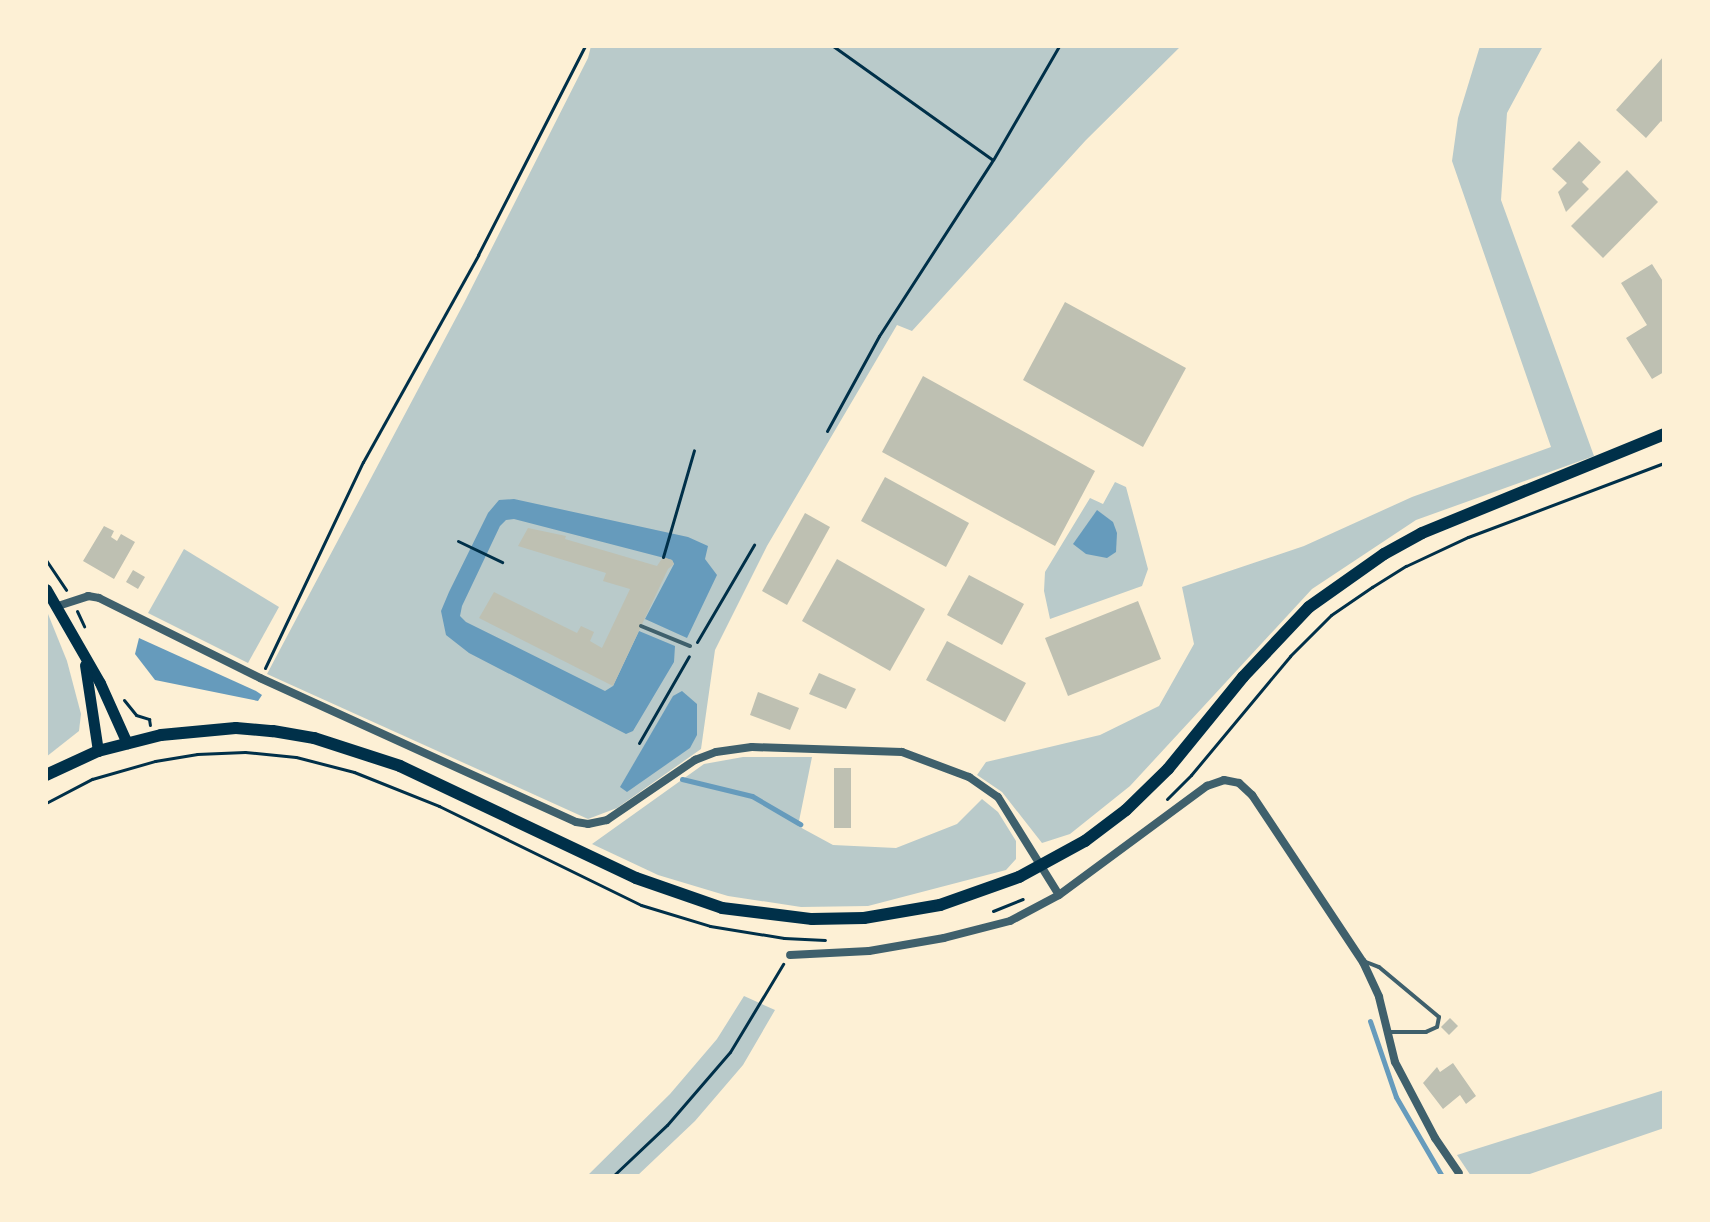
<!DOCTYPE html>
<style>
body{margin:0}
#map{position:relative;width:1710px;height:1222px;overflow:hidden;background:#fdf0d5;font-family:Karla,sans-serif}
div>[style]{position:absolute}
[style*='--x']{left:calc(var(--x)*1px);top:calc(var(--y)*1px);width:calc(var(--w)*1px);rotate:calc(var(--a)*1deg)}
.green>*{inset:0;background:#b9caca}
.water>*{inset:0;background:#669bbc}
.stream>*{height:5px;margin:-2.5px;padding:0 2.5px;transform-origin:2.5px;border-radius:2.5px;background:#669bbc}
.building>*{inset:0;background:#bec0b2}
.path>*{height:3px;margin:-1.5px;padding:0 1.5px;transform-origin:1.5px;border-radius:1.5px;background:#003049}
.service>*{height:4px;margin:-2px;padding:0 2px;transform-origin:2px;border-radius:2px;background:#3f606c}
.minor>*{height:8px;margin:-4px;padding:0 4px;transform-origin:4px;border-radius:4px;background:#3f606c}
.secondary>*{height:11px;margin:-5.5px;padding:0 5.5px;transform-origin:5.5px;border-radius:5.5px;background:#003049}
.primary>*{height:12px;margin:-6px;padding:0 6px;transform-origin:6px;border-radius:6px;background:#003049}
span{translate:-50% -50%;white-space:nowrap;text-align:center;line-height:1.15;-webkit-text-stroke:6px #fdf0d5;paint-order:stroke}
.frame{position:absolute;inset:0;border:48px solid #fdf0d5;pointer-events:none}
</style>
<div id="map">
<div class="green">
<div style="clip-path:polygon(591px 46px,1181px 46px,1086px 140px,912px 331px,897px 325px,767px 546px,715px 650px,701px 749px,617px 808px,588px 819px,267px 674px,465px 301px,588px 58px)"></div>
<div style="clip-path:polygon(1480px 46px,1543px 46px,1507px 113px,1501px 200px,1594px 456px,1416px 520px,1312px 589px,1130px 786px,1070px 834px,1042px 843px,1002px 792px,977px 775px,986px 762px,1100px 735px,1159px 706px,1194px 644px,1182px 587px,1304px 546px,1412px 497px,1551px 447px,1452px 161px,1458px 118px)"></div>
<div style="clip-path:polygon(1115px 482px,1126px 487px,1148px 569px,1142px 586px,1050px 619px,1044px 591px,1045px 572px,1090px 498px,1103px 504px)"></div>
<div style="clip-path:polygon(184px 549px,279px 607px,248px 663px,148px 613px)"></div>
<div style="clip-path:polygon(46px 609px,67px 661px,81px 714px,79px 731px,46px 757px)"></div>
<div style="clip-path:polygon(743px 757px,812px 757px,798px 826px,833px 845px,896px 848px,957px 824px,982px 799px,998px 812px,1016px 841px,1016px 859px,1006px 870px,868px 906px,801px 907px,728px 896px,658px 875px,592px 844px,704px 764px)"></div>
<div style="clip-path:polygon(744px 996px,775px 1010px,743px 1065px,695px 1121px,637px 1176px,587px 1176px,670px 1094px,717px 1039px)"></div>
<div style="clip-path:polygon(1664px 1090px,1664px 1128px,1524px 1176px,1471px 1176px,1457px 1155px)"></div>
</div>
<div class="water">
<div style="clip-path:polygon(514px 499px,688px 537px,708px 546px,705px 559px,717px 575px,687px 638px,645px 619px,674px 564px,672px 560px,514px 519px,506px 520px,500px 526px,462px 606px,460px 616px,466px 622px,605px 691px,613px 686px,639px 631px,675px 646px,674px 662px,633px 731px,626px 734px,469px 653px,446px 635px,441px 611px,449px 592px,488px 513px,499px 500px)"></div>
<div style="clip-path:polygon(1097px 510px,1113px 522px,1117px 533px,1116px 552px,1107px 558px,1086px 554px,1073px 544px)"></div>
<div style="clip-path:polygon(139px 638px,256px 691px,262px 695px,258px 701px,155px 680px,135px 654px)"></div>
<div style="clip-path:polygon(682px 691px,697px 704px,697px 735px,690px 748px,627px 792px,620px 787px,673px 696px)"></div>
</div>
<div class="stream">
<div style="--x:682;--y:779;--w:72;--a:13.7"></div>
<div style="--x:752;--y:796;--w:56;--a:30.3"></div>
<div style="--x:1370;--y:1021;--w:80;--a:71.1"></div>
<div style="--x:1396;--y:1097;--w:91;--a:59.8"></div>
</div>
<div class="building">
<div style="clip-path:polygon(1664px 56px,1664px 124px,1661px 121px,1646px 138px,1616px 110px)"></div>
<div style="clip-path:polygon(1579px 141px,1601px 162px,1582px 182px,1589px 189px,1566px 212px,1558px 192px,1567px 183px,1552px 169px)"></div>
<div style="clip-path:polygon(1627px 170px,1658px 202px,1603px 258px,1571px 226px)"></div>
<div style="clip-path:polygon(1652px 264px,1664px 283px,1664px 372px,1652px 379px,1626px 338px,1647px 325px,1621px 283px)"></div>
<div style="clip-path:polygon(1065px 302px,1186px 368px,1143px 447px,1023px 380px)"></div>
<div style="clip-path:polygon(923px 376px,1095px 471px,1055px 546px,882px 452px)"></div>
<div style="clip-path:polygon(885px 477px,969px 523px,946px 567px,861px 521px)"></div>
<div style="clip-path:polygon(805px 513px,830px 527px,787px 605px,762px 591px)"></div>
<div style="clip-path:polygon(104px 526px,114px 531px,111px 537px,117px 541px,121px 534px,135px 542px,114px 579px,83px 561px)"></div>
<div style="clip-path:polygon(528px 528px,566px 536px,565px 539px,657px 566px,663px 557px,672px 560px,674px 564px,668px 569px,613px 686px,479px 618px,494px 592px,577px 633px,581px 626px,594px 632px,590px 641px,602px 648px,630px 589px,603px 581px,606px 573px,518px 546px)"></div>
<div style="clip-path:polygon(837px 559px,925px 609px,890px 671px,802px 621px)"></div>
<div style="clip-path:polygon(133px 570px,145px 577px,138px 589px,126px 582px)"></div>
<div style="clip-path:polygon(969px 575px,1024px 604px,1002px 645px,947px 615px)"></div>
<div style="clip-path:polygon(1138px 601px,1161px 659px,1068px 696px,1045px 638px)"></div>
<div style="clip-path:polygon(947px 641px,1026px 683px,1005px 722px,926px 680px)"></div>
<div style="clip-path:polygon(819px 673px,856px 689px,846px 709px,809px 694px)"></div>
<div style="clip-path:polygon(758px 692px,799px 708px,790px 730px,750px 715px)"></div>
<div style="clip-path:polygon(834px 768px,851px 768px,851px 828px,834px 828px)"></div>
<div style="clip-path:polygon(1450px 1018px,1458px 1026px,1449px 1035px,1441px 1027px)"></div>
<div style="clip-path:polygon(1453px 1063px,1476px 1096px,1466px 1104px,1460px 1095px,1443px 1109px,1423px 1083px,1437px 1067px,1440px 1072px)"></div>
</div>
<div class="path">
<div style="--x:833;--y:46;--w:196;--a:35.5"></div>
<div style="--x:993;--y:160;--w:132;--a:-59.9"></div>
<div style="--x:827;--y:431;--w:108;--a:-61.3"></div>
<div style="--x:879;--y:336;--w:208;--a:-57.1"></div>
<div style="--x:458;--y:541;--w:49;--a:25.5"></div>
<div style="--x:663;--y:557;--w:111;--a:-73.8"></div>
<div style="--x:46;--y:560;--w:36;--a:56"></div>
<div style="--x:77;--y:611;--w:17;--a:65"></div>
<div style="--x:697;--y:642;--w:113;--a:-59.6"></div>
<div style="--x:265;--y:668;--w:228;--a:-64.6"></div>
<div style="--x:363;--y:462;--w:237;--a:-60.9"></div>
<div style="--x:478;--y:255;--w:235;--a:-62.9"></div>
<div style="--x:124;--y:700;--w:19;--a:51"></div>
<div style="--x:136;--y:715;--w:14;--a:17"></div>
<div style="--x:149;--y:719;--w:6;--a:81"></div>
<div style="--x:639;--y:743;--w:100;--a:-60.1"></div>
<div style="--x:1167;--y:799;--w:34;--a:-45"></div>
<div style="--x:1191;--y:775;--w:155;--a:-50.2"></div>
<div style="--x:1290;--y:656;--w:58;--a:-45"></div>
<div style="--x:1331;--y:615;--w:50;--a:-34.3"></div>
<div style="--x:1372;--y:587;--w:40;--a:-32"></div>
<div style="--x:1406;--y:566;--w:68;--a:-25.1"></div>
<div style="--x:1468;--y:537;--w:210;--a:-20.7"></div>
<div style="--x:46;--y:803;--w:52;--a:-27.6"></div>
<div style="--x:92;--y:779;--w:66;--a:-15.9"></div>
<div style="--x:155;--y:761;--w:43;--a:-9.5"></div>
<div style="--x:197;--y:754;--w:48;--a:-2.4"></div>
<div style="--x:245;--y:752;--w:51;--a:5.6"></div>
<div style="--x:296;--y:757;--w:60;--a:14.5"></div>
<div style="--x:354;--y:772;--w:92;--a:21.8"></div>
<div style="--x:439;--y:806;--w:225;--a:26.1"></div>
<div style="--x:641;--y:905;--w:72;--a:16.9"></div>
<div style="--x:710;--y:926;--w:75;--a:9.2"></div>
<div style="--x:784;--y:938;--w:41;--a:2.8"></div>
<div style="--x:993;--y:911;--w:32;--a:-22"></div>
<div style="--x:613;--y:1176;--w:74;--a:-43.4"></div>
<div style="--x:667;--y:1125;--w:96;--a:-49.2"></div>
<div style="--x:730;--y:1052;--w:103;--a:-58.9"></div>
</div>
<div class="service">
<div style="--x:641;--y:626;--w:53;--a:22.2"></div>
<div style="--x:1366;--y:962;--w:14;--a:21"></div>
<div style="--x:1379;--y:967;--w:78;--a:39.8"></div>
<div style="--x:1439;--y:1017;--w:10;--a:101"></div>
<div style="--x:1437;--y:1027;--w:12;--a:156"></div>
<div style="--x:1426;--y:1032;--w:37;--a:180"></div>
</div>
<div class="minor">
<div style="--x:58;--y:606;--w:32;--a:-18"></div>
<div style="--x:88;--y:596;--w:11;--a:10"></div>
<div style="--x:99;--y:598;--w:180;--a:26.4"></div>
<div style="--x:260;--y:678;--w:347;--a:24.5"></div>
<div style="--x:576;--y:822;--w:12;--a:9"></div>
<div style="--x:588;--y:824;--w:19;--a:-12"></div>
<div style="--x:607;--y:820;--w:107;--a:-34.3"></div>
<div style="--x:695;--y:760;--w:22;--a:-21"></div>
<div style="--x:716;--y:752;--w:36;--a:-8"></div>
<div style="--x:752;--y:747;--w:150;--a:1.9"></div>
<div style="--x:902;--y:752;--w:72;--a:20.5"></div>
<div style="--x:969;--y:777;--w:35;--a:35"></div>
<div style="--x:998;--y:797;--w:115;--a:58.1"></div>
<div style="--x:1059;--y:895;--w:55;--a:152"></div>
<div style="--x:1010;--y:921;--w:68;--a:165.6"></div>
<div style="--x:944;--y:938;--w:76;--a:170.2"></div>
<div style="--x:869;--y:951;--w:79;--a:177.1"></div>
<div style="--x:1059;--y:895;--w:184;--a:-36.4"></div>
<div style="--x:1207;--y:786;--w:18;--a:-19"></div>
<div style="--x:1224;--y:780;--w:15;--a:11"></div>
<div style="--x:1239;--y:783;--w:18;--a:43"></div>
<div style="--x:1252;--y:795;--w:201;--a:56.4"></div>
<div style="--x:1363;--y:962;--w:38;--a:65"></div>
<div style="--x:1379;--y:997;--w:67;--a:76.2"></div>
<div style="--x:1395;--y:1062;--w:86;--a:62.2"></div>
<div style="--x:1435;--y:1138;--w:42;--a:55.6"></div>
</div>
<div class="secondary">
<div style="--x:46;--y:589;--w:108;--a:60.1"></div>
<div style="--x:100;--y:683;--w:66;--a:65.8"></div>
<div style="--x:85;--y:665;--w:87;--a:81.4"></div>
</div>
<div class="primary">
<div style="--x:46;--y:775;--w:57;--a:-24.8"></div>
<div style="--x:98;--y:751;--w:65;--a:-14.3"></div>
<div style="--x:161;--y:735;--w:75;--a:-5.3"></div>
<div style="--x:236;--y:728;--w:37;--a:5"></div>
<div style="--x:273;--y:731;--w:42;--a:9.7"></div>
<div style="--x:314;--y:738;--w:90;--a:18"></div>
<div style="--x:400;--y:766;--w:261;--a:25.4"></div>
<div style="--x:636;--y:878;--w:91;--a:19.2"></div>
<div style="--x:722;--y:908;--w:91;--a:7"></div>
<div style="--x:812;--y:919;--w:52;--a:-1.1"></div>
<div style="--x:864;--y:918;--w:77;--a:-9.7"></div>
<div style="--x:940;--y:905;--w:84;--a:-19.5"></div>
<div style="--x:1019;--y:877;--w:75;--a:-28.6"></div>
<div style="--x:1085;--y:841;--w:51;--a:-37.1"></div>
<div style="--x:1126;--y:810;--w:59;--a:-44.3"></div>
<div style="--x:1168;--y:769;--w:119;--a:-50.8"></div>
<div style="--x:1243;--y:677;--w:96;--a:-46.7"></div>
<div style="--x:1309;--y:607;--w:92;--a:-35.2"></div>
<div style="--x:1384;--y:554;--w:43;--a:-28.9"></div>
<div style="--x:1422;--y:533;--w:261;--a:-22.2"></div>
</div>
<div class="frame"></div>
</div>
